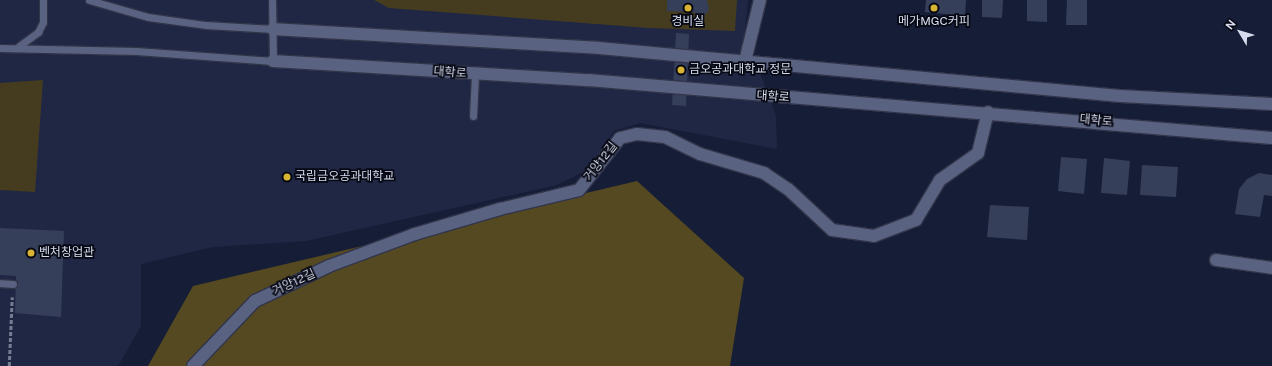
<!DOCTYPE html>
<meta charset="utf-8">
<style>
body{margin:0}
#map{position:relative;width:1272px;height:366px;overflow:hidden;background:#161d36;font-family:"Public Sans","Noto Sans KR",sans-serif}
div>[style]{position:absolute}
[style*='--x']{left:calc(var(--x)*1px);top:calc(var(--y)*1px);width:calc(var(--w)*1px);rotate:calc(var(--a)*1deg)}
.built>*{inset:0;background:#1f2745}
.green>*{inset:0;background:#453c1f}
.forest>*{inset:0;background:#554921}
.building>*{inset:0;background:#363f5a}
.path>*{height:2.5px;margin-top:-1.25px;transform-origin:0;background:repeating-linear-gradient(90deg,#767d92 0 4px,transparent 0 6px)}
.roads{filter:drop-shadow(1px 0 #32354a) drop-shadow(-1px 0 #32354a) drop-shadow(0 1px #32354a) drop-shadow(0 -1px #32354a)}
.service>*{height:7px;margin:-3.5px;padding:0 3.5px;transform-origin:3.5px;border-radius:3.5px;background:#596280}
.minor>*{height:12px;margin:-6px;padding:0 6px;transform-origin:6px;border-radius:6px;background:#596280}
.tertiary>*{height:12px;margin:-6px;padding:0 6px;transform-origin:6px;border-radius:6px;background:#596280}
.dots>*{width:11px;height:11px;translate:-50% -50%;box-sizing:border-box;border:2px solid #060813;border-radius:50%}
span{translate:-50% -50%;white-space:nowrap;text-align:center;line-height:1.15;-webkit-text-stroke:3.5px #060813;paint-order:stroke}
.poi-label{font-size:12px;color:#d6dced}
.left{translate:0 -50%;text-align:left}
.street-label{font-size:12px;color:#d6dced}
.north{position:absolute;left:1220px;top:12px;width:40px;height:40px;-webkit-text-stroke:3px #060813;paint-order:stroke;rotate:308deg;font-size:11px;font-weight:700;line-height:16px;text-align:center;color:#d6dced}
.north::after{content:'';display:block;margin:auto;width:14px;height:18px;background:#d6dced;clip-path:polygon(50% 0,100% 100%,50% 72%,0 100%)}
</style>
<div id="map">
<div class="built">
<div style="clip-path:polygon(0 0,748px 0,745px 32px,776px 116px,777px 149px,640px 123px,614px 131px,589px 169px,557px 185px,306px 241px,213px 247px,141px 264px,141px 326px,118px 366px,0 366px)"></div>
</div>
<div class="green">
<div style="clip-path:polygon(374px 0,737px 0,735px 31px,649px 28px,389px 8px)"></div>
<div style="clip-path:polygon(43px 80px,35px 192px,0 190px,0 83px)"></div>
</div>
<div class="forest">
<div style="clip-path:polygon(637px 181px,744px 278px,730px 366px,148px 366px,193px 286px)"></div>
</div>
<div class="building">
<div style="clip-path:polygon(667px 0,707px 0,709px 10px,703px 17px,699px 17px,693px 12px,667px 11px)"></div>
<div style="clip-path:polygon(926px 0,966px 0,965px 16px,925px 12px)"></div>
<div style="clip-path:polygon(982px 0,1003px 0,1002px 18px,982px 17px)"></div>
<div style="clip-path:polygon(1027px 0,1047px 0,1047px 22px,1027px 21px)"></div>
<div style="clip-path:polygon(1067px 0,1087px 0,1087px 25px,1066px 25px)"></div>
<div style="clip-path:polygon(676px 33px,689px 34px,686px 106px,672px 105px)"></div>
<div style="clip-path:polygon(1061px 157px,1087px 159px,1084px 194px,1058px 191px)"></div>
<div style="clip-path:polygon(1104px 158px,1130px 161px,1127px 195px,1101px 193px)"></div>
<div style="clip-path:polygon(1142px 165px,1178px 167px,1176px 197px,1140px 195px)"></div>
<div style="clip-path:polygon(1259px 173px,1272px 175px,1272px 196px,1264px 195px,1260px 217px,1235px 214px,1239px 189px,1247px 179px)"></div>
<div style="clip-path:polygon(990px 205px,1029px 207px,1027px 240px,987px 237px)"></div>
<div style="clip-path:polygon(0 228px,64px 231px,61px 317px,15px 313px,16px 276px,0 275px)"></div>
</div>
<div class="path">
<div style="--x:9;--y:366;--w:69;--a:-87.5"></div>
</div>
<div class="roads">
<div class="service">
<div style="--x:89;--y:0;--w:61;--a:16.1"></div>
<div style="--x:148;--y:17;--w:59;--a:7.9"></div>
<div style="--x:206;--y:25;--w:67;--a:3.4"></div>
<div style="--x:19;--y:46;--w:24;--a:-36"></div>
<div style="--x:38;--y:32;--w:11;--a:-63"></div>
<div style="--x:43;--y:22;--w:22;--a:-90"></div>
<div style="--x:0;--y:48;--w:136;--a:1.3"></div>
<div style="--x:136;--y:51;--w:137;--a:4.2"></div>
<div style="--x:273;--y:61;--w:61;--a:-90.9"></div>
<div style="--x:473;--y:116;--w:41;--a:-87.2"></div>
<div style="--x:0;--y:283;--w:13;--a:4"></div>
</div>
<div class="minor">
<div style="--x:745;--y:61;--w:63;--a:-76.2"></div>
<div style="--x:1216;--y:260;--w:57;--a:8.1"></div>
<div style="--x:193;--y:366;--w:90;--a:-46.4"></div>
<div style="--x:255;--y:301;--w:82;--a:-25.3"></div>
<div style="--x:329;--y:266;--w:92;--a:-20.4"></div>
<div style="--x:415;--y:234;--w:89;--a:-16.4"></div>
<div style="--x:500;--y:209;--w:81;--a:-13.5"></div>
<div style="--x:579;--y:190;--w:66;--a:-51.7"></div>
<div style="--x:620;--y:138;--w:17;--a:-13"></div>
<div style="--x:637;--y:134;--w:28;--a:6"></div>
<div style="--x:665;--y:137;--w:39;--a:26"></div>
<div style="--x:700;--y:154;--w:67;--a:16.5"></div>
<div style="--x:764;--y:173;--w:29;--a:34"></div>
<div style="--x:788;--y:189;--w:60;--a:43"></div>
<div style="--x:832;--y:230;--w:42;--a:8.1"></div>
<div style="--x:874;--y:236;--w:45;--a:-20.9"></div>
<div style="--x:916;--y:220;--w:47;--a:-59"></div>
<div style="--x:940;--y:180;--w:47;--a:-35.4"></div>
<div style="--x:978;--y:153;--w:42;--a:-76.3"></div>
</div>
<div class="tertiary">
<div style="--x:273;--y:29;--w:327;--a:3.3"></div>
<div style="--x:599;--y:48;--w:523;--a:5.26"></div>
<div style="--x:1120;--y:96;--w:152;--a:3"></div>
<div style="--x:273;--y:61;--w:316;--a:3.5"></div>
<div style="--x:588;--y:80;--w:686;--a:4.85"></div>
</div>
</div>
<div class="dots">
<div style="left:688px;top:8px;background:#d8b434"></div>
<div style="left:934px;top:8px;background:#d8b434"></div>
<div style="left:681px;top:70px;background:#d8b434"></div>
<div style="left:287px;top:177px;background:#d8b434"></div>
<div style="left:31px;top:253px;background:#d8b434"></div>
</div>
<div class="poi-label">
<span style="left:688px;top:22px">경비실</span>
<span style="left:934px;top:22px">메가MGC커피</span>
<span class="left" style="left:689px;top:70px">금오공과대학교 정문</span>
<span class="left" style="left:295px;top:177px">국립금오공과대학교</span>
<span class="left" style="left:39px;top:253px">벤처창업관</span>
</div>
<div class="street-label">
<span style="left:450px;top:73px;rotate:4deg">대학로</span>
<span style="left:773px;top:97px;rotate:4deg">대학로</span>
<span style="left:1096px;top:121px;rotate:5deg">대학로</span>
<span style="left:601px;top:162px;rotate:-52deg">거양12길</span>
<span style="left:294px;top:283px;rotate:-25deg">거양12길</span>
</div>
<div class="north">N</div>
</div>
